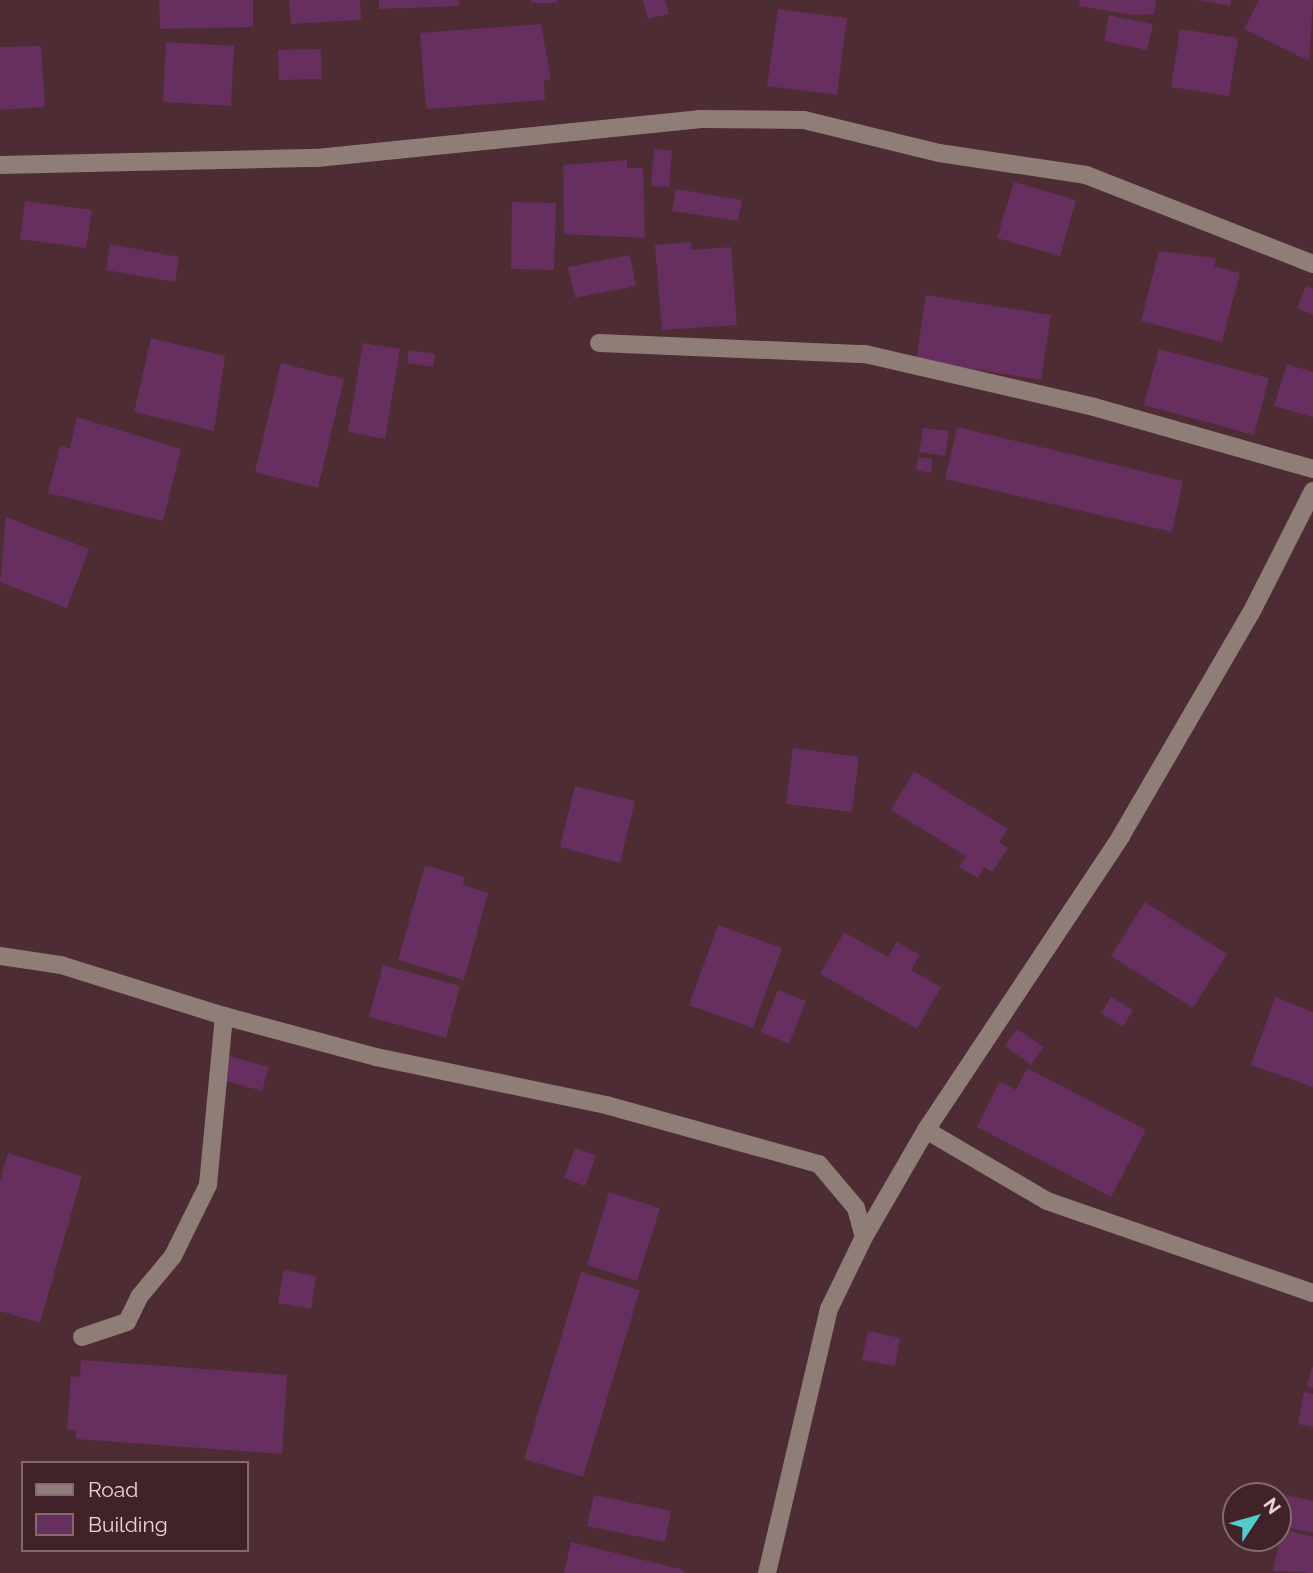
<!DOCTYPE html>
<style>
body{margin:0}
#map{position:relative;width:1313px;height:1573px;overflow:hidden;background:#4d2c33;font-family:Raleway,sans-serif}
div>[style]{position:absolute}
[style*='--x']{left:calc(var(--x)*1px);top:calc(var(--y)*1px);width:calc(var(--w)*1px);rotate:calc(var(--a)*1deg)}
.building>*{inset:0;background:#672f60}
.minor>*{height:18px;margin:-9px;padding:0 9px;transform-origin:9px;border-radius:9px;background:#8f7e78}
span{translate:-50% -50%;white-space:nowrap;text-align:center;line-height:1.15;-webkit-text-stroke:5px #422229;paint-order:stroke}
.legend{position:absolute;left:21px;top:1461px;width:228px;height:91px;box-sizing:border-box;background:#422229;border:2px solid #85696f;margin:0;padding:9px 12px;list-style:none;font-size:21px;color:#ead4d8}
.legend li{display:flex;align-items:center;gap:14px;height:35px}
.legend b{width:35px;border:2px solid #85696f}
.north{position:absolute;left:1222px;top:1482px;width:70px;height:70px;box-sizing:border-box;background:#422229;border:2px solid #85696f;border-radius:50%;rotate:54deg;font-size:19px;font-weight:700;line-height:28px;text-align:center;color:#ead4d8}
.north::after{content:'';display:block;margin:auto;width:24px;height:32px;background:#53cdc9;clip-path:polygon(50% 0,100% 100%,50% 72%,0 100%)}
</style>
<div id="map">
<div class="building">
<div style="clip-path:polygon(159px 0,253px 0,253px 27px,160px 29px)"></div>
<div style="clip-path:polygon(289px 0,360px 0,361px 20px,291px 24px)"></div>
<div style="clip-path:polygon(379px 0,459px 0,459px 6px,379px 9px)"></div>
<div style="clip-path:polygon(531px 0,557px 0,557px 3px,531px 3px)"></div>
<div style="clip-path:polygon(643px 0,665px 0,669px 14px,648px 19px)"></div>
<div style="clip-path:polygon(1080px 0,1156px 0,1154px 14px,1133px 15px,1079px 6px)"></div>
<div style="clip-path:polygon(1198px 0,1231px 0,1230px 6px)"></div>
<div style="clip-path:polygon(1259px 0,1313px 0,1309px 61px,1244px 29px)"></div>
<div style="clip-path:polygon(778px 9px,847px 18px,837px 95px,767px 86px)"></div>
<div style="clip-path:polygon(1109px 15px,1153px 24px,1147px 50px,1104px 41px)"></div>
<div style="clip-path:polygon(541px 24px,551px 80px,544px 80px,545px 100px,426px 109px,420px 33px)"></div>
<div style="clip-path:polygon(1180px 29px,1238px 38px,1229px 96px,1171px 87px)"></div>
<div style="clip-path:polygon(166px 42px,234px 46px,231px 106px,163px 102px)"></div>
<div style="clip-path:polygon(41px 46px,45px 107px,0 110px,0 47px)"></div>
<div style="clip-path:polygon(321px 49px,322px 79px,279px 80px,278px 50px)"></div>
<div style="clip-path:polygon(654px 149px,672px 151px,669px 187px,651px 186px)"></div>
<div style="clip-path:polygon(627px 160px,627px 168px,643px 168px,645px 238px,564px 234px,563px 165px)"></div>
<div style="clip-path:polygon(1014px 182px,1076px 200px,1060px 256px,997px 238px)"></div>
<div style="clip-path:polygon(676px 189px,742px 200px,738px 221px,672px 211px)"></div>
<div style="clip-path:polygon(25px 201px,92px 210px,86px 248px,20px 239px)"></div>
<div style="clip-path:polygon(512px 202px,556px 203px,554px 270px,511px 269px)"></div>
<div style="clip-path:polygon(691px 242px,691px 250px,731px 247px,737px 325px,662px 330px,655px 245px)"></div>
<div style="clip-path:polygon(110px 244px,179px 257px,175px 282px,106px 270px)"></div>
<div style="clip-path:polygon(1159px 251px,1216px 258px,1214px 266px,1240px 273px,1222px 342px,1141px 321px)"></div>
<div style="clip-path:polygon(630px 255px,636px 286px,575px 298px,568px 267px)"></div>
<div style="clip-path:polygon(1306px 286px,1313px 289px,1313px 315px,1297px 308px)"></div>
<div style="clip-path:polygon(926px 295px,1051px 315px,1041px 380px,916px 360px)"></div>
<div style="clip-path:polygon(151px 338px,225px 356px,214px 431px,134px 412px)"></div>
<div style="clip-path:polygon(363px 343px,400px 349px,385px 439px,348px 432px)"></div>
<div style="clip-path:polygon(1159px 349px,1269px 378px,1254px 435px,1144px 405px)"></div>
<div style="clip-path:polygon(409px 350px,435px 354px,433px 367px,407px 363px)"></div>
<div style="clip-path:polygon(281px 363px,344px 379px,318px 488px,255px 472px)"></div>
<div style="clip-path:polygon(1287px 364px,1313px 372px,1313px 417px,1274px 406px)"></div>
<div style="clip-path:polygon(77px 417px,181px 449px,163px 521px,48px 493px,60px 446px,70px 448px)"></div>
<div style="clip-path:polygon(957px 427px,1183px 481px,1172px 532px,945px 479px)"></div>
<div style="clip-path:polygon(923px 428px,949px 431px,945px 456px,919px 452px)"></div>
<div style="clip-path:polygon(918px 457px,932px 459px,931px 473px,916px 470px)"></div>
<div style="clip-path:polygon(6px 517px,89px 549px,67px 608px,0 582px)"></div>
<div style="clip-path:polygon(793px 748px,859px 757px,852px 812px,786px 804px)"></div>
<div style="clip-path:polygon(914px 771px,1008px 829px,999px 842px,1008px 848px,992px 872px,984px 867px,978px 878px,959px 867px,966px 856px,891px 810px)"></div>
<div style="clip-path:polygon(575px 786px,635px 801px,620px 863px,560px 847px)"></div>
<div style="clip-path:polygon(425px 865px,465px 877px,463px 885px,488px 893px,464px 980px,398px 960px)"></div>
<div style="clip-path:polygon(1145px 902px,1227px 954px,1193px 1008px,1111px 956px)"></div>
<div style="clip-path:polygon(718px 925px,782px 948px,753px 1028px,689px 1005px)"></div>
<div style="clip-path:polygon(844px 932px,888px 957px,897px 942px,920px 955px,911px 970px,941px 987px,917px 1029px,820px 974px)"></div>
<div style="clip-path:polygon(383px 965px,460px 986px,446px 1038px,369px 1017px)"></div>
<div style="clip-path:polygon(778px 990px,806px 1001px,789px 1044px,761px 1032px)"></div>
<div style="clip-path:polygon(1111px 997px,1133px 1010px,1123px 1027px,1101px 1013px)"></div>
<div style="clip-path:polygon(1275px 997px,1313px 1012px,1313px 1087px,1251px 1065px)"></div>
<div style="clip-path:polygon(1017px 1029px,1044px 1047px,1031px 1065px,1005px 1046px)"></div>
<div style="clip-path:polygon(229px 1056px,269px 1067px,262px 1091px,223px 1080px)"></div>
<div style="clip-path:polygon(1027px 1068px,1146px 1130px,1111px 1197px,977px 1127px,1000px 1081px,1016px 1090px)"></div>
<div style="clip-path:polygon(575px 1148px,596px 1156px,585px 1186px,564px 1178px)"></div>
<div style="clip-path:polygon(8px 1153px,82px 1176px,40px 1323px,0 1311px,0 1181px)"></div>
<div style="clip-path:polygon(609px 1192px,660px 1208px,637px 1281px,587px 1265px)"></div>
<div style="clip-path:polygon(284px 1270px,316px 1276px,311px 1309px,278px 1303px)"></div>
<div style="clip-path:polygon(581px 1272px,640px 1290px,583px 1477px,524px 1459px)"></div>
<div style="clip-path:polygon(868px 1331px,900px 1338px,895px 1366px,862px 1360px)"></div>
<div style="clip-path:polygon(81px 1360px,287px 1375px,282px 1454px,76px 1439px,76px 1430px,67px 1430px,71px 1376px,80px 1377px)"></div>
<div style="clip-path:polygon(1312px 1367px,1313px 1367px,1313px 1388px,1307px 1386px)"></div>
<div style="clip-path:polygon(1304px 1392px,1313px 1394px,1313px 1427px,1298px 1424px)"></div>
<div style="clip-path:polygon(594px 1495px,671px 1511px,665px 1542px,587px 1526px)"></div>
<div style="clip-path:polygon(1287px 1495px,1313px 1501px,1313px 1533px,1280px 1526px)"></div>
<div style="clip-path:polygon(1282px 1529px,1313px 1537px,1313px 1573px,1273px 1571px)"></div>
<div style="clip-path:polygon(571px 1542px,684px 1570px,683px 1573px,564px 1573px)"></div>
</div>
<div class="minor">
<div style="--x:0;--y:165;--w:317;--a:-1.3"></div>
<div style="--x:317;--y:158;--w:384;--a:-5.8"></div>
<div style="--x:699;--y:119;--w:105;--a:0.5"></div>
<div style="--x:804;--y:120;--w:139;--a:13.7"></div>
<div style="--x:939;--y:153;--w:149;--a:8.5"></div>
<div style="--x:1086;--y:175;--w:244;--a:21.4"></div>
<div style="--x:599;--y:343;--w:266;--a:2.4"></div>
<div style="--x:865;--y:354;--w:235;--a:13"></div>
<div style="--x:1094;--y:407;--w:228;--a:15.8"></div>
<div style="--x:0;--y:956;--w:62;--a:8.4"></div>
<div style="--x:61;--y:965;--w:171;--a:17.4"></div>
<div style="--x:926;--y:1130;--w:140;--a:30.4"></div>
<div style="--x:1047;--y:1201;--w:281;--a:19.1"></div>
<div style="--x:82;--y:1337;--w:47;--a:-18.4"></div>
<div style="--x:127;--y:1322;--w:28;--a:-64"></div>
<div style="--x:139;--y:1297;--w:53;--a:-50.3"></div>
<div style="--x:173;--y:1256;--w:79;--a:-63.8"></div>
<div style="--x:208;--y:1185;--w:170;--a:-84.6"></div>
<div style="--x:224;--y:1016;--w:157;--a:15.1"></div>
<div style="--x:376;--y:1057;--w:235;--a:11.8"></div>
<div style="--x:606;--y:1105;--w:221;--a:15.5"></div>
<div style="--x:819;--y:1164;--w:57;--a:49.9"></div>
<div style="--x:856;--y:1208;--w:30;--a:75"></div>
<div style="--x:767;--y:1573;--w:271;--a:-76.8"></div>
<div style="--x:829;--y:1309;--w:80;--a:-64.1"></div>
<div style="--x:864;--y:1237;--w:124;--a:-59.9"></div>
<div style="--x:926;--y:1130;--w:353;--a:-56.4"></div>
<div style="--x:1121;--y:836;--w:258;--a:-59.8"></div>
<div style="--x:1251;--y:613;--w:137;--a:-63.1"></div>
</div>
<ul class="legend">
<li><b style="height:9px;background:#8f7e78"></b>Road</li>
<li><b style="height:19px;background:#672f60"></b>Building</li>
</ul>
<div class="north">N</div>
</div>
